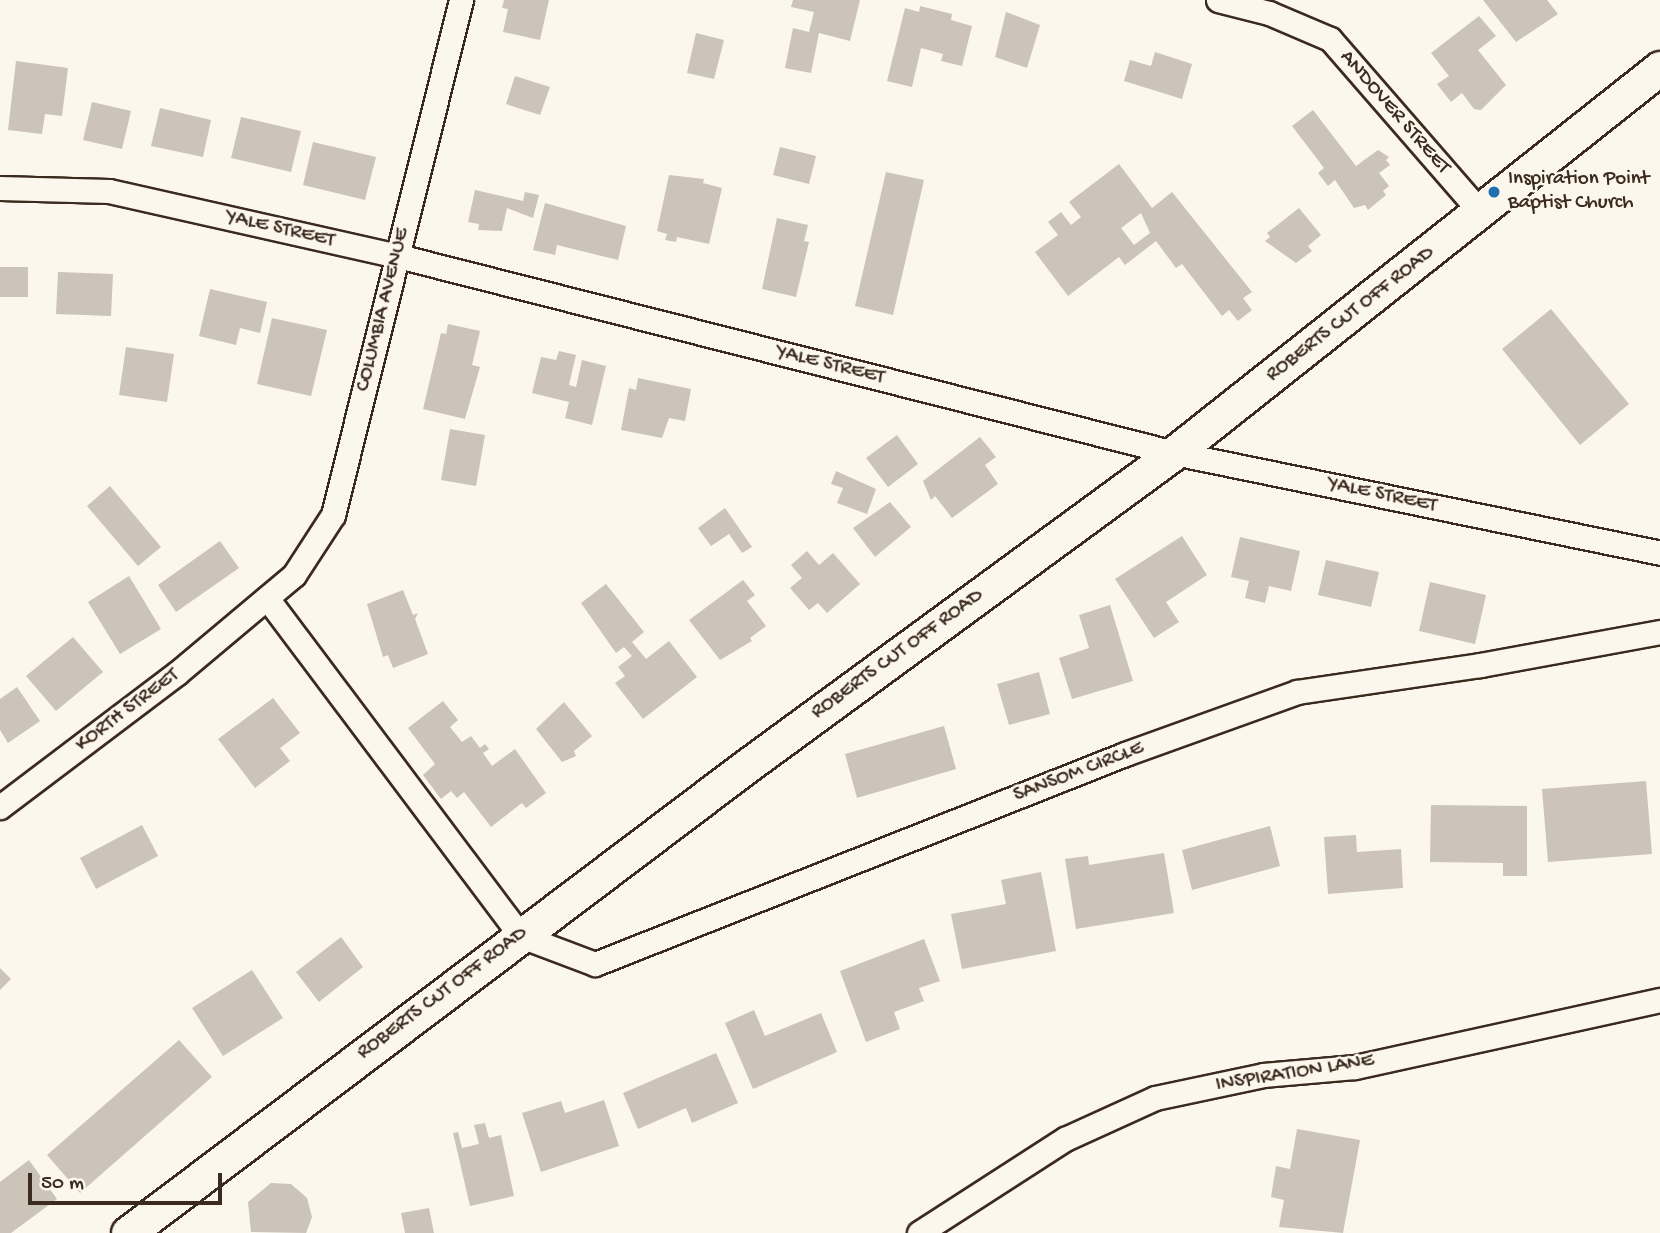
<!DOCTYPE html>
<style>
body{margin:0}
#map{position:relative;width:1660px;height:1233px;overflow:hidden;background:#fbf7ec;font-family:"Gochi Hand",sans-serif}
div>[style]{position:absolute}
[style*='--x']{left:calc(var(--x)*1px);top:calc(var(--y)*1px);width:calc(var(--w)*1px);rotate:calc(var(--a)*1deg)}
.building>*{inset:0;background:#ccc4b9}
.roads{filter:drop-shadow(2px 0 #3b2a1e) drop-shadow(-2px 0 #3b2a1e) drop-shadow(0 2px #3b2a1e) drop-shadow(0 -2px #3b2a1e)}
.street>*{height:23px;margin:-11.5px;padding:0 11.5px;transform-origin:11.5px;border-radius:11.5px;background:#fbf7ec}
.secondary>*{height:33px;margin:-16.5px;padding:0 16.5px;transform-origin:16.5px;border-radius:16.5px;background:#fbf7ec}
.dots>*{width:19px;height:19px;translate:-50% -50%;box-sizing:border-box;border:4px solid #fbf7ec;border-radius:50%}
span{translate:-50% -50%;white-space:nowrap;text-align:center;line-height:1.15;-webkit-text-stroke:5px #fbf7ec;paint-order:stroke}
.street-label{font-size:21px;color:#3b2a1e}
.poi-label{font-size:21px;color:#3b2a1e}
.left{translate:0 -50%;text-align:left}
.scale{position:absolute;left:28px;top:1173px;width:194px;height:32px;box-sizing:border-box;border:4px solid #3b2a1e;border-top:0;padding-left:9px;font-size:21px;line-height:24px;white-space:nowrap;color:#3b2a1e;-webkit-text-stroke:5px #fbf7ec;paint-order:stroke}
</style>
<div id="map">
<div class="building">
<div style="clip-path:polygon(504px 0,549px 0,540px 40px,503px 32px,508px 9px,502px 8px)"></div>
<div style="clip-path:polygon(793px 0,860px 0,850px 41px,819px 33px,811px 73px,785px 68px,793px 28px,809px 32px,814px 12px,791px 7px)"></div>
<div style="clip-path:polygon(1483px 0,1547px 0,1558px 14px,1516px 42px)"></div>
<div style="clip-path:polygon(920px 6px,952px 14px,951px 20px,972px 26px,962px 66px,941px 61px,943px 54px,921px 48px,912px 87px,887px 81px,905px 8px,919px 12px)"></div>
<div style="clip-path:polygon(1006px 12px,1040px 25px,1027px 68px,995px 57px)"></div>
<div style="clip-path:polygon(1479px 16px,1496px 36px,1478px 50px,1506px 85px,1481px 110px,1474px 109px,1462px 93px,1451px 102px,1437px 84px,1449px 76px,1431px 53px)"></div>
<div style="clip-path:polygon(696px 33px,724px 40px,714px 79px,687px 73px)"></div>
<div style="clip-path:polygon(1155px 52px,1192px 64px,1182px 99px,1124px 81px,1130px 60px,1151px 66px)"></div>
<div style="clip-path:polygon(16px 61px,68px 68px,62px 116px,45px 114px,42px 134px,8px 130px)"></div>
<div style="clip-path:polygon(515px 76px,550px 87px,540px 115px,506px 104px)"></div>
<div style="clip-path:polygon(92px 102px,131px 111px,122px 149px,83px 140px)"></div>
<div style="clip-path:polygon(160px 108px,211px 120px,203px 157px,151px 146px)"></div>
<div style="clip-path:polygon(1313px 110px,1356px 166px,1378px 150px,1389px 157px,1386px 160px,1390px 165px,1379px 173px,1389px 186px,1383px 191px,1386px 195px,1368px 210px,1365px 205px,1354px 208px,1335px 180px,1328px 186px,1318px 173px,1324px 168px,1292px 126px)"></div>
<div style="clip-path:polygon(241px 117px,301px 131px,291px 172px,231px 158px)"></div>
<div style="clip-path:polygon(313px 142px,376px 157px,365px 200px,303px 185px)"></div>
<div style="clip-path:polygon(780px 147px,816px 156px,809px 184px,773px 175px)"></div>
<div style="clip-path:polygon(evenodd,1119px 164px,1152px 208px,1172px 192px,1252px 292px,1243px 298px,1252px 310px,1238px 321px,1229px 310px,1222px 316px,1182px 264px,1176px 268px,1156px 241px,1125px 265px,1119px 257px,1068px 296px,1035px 252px,1058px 235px,1048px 222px,1061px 212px,1071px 225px,1081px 217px,1069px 202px,1119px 164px,1141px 213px,1150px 233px,1134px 245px,1121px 228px,1141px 213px)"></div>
<div style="clip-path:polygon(886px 172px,924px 180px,893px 315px,855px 306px)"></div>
<div style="clip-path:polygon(669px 175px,704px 179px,703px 183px,722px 188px,709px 244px,677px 237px,676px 242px,665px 240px,667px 234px,657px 231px)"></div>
<div style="clip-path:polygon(475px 190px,523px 201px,525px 192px,539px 195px,533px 218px,507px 208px,502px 231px,478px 230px,479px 224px,468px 222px)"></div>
<div style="clip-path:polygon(545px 203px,626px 226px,618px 260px,557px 245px,555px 255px,533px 250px)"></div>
<div style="clip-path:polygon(1299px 208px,1321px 235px,1308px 246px,1312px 251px,1296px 263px,1265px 241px,1270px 237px,1267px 233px)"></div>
<div style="clip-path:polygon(777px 218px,808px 225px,804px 241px,809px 242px,796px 297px,762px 289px)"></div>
<div style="clip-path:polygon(0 267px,28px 267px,28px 297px,0 297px)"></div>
<div style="clip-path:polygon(58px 272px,113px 274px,111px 316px,56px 314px)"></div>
<div style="clip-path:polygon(210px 289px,267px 302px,260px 333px,240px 328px,236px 345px,199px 336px)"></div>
<div style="clip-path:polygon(1551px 309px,1629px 404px,1580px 445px,1502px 349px)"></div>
<div style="clip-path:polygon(272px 318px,327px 330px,311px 396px,257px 384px)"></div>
<div style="clip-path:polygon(448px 324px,480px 331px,472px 365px,480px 367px,465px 419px,423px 409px,441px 333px,446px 334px)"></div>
<div style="clip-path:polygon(126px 347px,174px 354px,167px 402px,119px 395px)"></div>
<div style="clip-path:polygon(559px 351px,576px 355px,569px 385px,576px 387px,582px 360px,606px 366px,592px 425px,565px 418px,569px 402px,532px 393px,541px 357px,556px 360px)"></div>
<div style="clip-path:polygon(638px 378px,691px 389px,685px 421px,669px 418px,662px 438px,621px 430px,629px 388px,636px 390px)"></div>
<div style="clip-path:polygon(450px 429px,485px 435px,476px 486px,441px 480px)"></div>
<div style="clip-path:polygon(897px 435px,918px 464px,888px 487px,866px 458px)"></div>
<div style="clip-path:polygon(980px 437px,996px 457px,985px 465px,998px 484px,952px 518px,935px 496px,931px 500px,923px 481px)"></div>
<div style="clip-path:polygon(836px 471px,876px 489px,867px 514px,837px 503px,843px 488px,831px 484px)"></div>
<div style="clip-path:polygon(110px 486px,161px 547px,138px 566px,87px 506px)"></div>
<div style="clip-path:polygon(890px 502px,911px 527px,875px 557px,853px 528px)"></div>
<div style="clip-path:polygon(725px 508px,752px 547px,742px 553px,729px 534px,711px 546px,698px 528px)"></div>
<div style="clip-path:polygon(1182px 536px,1207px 575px,1166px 602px,1179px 622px,1154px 638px,1115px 579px)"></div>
<div style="clip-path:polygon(1240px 537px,1300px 551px,1291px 591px,1269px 586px,1265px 603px,1245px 598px,1249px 581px,1231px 577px)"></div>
<div style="clip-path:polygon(220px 541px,239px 568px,176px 612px,158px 585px)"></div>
<div style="clip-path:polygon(807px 551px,819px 565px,833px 553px,860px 584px,827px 613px,818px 603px,809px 610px,790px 588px,802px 578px,791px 565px)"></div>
<div style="clip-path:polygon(1326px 560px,1379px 572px,1371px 607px,1318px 595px)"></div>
<div style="clip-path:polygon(129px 576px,161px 629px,120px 654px,88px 602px)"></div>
<div style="clip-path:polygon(743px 580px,755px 595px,747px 601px,766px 626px,750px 638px,752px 641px,720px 660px,689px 620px)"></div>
<div style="clip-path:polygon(1430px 582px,1486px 595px,1475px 644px,1419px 631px)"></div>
<div style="clip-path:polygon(606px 584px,644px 632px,632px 642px,646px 659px,669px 641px,697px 677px,643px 719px,615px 683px,625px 676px,618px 667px,632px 656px,624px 647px,616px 653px,581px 603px)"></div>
<div style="clip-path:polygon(403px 590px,413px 615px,418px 613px,415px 619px,428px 654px,393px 668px,388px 655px,383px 657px,367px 604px)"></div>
<div style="clip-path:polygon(1110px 605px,1133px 681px,1072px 699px,1059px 658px,1089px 648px,1079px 615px)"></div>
<div style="clip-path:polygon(73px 637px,103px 672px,56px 711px,26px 676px)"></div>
<div style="clip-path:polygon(1039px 672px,1050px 714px,1009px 725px,997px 684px)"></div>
<div style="clip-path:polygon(17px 687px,40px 721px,8px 743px,0 730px,0 699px)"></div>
<div style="clip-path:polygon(273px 698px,300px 733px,280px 748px,290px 761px,255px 788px,218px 739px)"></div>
<div style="clip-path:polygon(443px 701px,458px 720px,450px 727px,462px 742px,471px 736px,480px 748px,485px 744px,489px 749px,483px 753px,492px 766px,515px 749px,546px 793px,526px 808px,522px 803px,491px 827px,464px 792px,457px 798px,451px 791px,441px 799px,423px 775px,435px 764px,408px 728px)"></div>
<div style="clip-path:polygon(564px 702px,592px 736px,574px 751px,576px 756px,562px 762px,536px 729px)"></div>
<div style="clip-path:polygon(944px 726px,956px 769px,857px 798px,845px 754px)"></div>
<div style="clip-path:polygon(1646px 781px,1652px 854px,1548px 862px,1542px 789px)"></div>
<div style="clip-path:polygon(1431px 805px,1527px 806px,1527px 876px,1503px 876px,1503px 863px,1430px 862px)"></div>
<div style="clip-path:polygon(142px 825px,158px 856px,96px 889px,80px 858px)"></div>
<div style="clip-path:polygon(1270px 826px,1280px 866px,1192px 890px,1182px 850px)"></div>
<div style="clip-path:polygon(1356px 835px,1357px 852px,1401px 849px,1403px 888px,1328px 894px,1324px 837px)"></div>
<div style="clip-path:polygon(1164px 853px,1174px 913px,1076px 929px,1065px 859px,1088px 856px,1089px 865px)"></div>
<div style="clip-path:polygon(1041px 872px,1056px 951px,962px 969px,951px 914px,1006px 904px,1001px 880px)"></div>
<div style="clip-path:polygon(341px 937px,363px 967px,319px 1002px,296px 972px)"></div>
<div style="clip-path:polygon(924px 939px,940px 981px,919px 988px,924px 1001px,894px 1012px,900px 1029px,866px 1042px,840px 971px)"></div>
<div style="clip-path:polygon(0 968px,11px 979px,0 990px)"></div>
<div style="clip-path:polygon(252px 970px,283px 1018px,223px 1056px,192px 1008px)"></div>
<div style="clip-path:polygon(754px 1010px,765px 1036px,821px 1013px,837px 1052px,753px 1089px,725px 1023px)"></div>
<div style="clip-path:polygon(179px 1040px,212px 1077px,80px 1193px,47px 1155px)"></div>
<div style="clip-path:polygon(716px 1053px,738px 1103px,692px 1123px,686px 1108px,638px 1129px,623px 1093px)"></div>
<div style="clip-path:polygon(604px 1100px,619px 1146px,541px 1172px,522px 1113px,561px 1101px,565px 1113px)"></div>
<div style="clip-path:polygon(485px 1123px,489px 1138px,501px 1135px,514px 1196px,470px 1206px,453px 1133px,458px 1132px,462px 1148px,479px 1144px,474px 1125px)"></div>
<div style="clip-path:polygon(1297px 1129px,1360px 1140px,1343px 1233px,1279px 1227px,1284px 1200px,1271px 1197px,1276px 1166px,1290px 1169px)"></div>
<div style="clip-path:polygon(29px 1160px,57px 1199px,11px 1233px,0 1233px,0 1182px)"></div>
<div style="clip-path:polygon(271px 1183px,291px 1184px,307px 1198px,312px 1217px,306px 1233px,251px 1232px,248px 1202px)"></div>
<div style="clip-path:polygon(429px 1208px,434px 1233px,405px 1233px,401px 1213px)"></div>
</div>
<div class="roads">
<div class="street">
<div style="--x:1218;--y:0;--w:53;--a:14.3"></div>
<div style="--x:1269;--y:13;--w:66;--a:23.1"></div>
<div style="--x:1330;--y:39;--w:230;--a:49"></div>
<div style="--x:0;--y:188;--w:109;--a:1.6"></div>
<div style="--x:109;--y:191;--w:296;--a:12.7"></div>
<div style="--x:398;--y:256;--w:801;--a:14.24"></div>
<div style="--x:1174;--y:453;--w:496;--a:11.6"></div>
<div style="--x:267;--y:598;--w:423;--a:53.1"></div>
<div style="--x:521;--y:936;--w:79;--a:20.7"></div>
<div style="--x:595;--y:964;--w:570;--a:-21.61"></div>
<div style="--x:1125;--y:754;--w:183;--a:-19.8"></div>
<div style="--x:1297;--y:692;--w:185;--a:-8.4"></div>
<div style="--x:1480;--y:665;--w:183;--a:-10.4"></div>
<div style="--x:0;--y:807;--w:221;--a:-37.1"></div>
<div style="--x:176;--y:674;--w:154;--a:-40"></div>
<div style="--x:294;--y:575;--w:72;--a:-57"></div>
<div style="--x:333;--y:515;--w:531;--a:-76.04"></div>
<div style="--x:919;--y:1233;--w:174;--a:-32.8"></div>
<div style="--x:1065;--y:1139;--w:99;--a:-24.5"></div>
<div style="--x:1155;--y:1098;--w:110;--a:-12"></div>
<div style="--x:1263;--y:1075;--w:92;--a:-5"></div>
<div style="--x:1355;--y:1067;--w:312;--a:-12.4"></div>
</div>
<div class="secondary">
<div style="--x:128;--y:1233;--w:777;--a:-37.05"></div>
<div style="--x:748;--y:765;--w:528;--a:-36.22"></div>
<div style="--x:1174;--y:453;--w:620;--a:-38.39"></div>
</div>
</div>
<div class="dots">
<div style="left:1494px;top:192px;background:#1f6fb2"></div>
</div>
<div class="street-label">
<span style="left:1394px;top:113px;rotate:49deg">ANDOVER STREET</span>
<span style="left:280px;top:230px;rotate:13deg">YALE STREET</span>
<span style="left:384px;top:310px;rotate:-76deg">COLUMBIA AVENUE</span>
<span style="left:1351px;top:315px;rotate:-38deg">ROBERTS CUT OFF ROAD</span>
<span style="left:830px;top:366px;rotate:14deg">YALE STREET</span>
<span style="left:1382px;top:496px;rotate:12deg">YALE STREET</span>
<span style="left:898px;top:655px;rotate:-36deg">ROBERTS CUT OFF ROAD</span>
<span style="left:128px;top:711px;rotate:-37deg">KORTH STREET</span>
<span style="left:1079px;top:773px;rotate:-21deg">SANSOM CIRCLE</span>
<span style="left:443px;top:994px;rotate:-37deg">ROBERTS CUT OFF ROAD</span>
<span style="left:1295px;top:1074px;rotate:-9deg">INSPIRATION LANE</span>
</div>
<div class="poi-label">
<span class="left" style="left:1508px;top:192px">Inspiration Point<br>Baptist Church</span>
</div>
<div class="scale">50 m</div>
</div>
